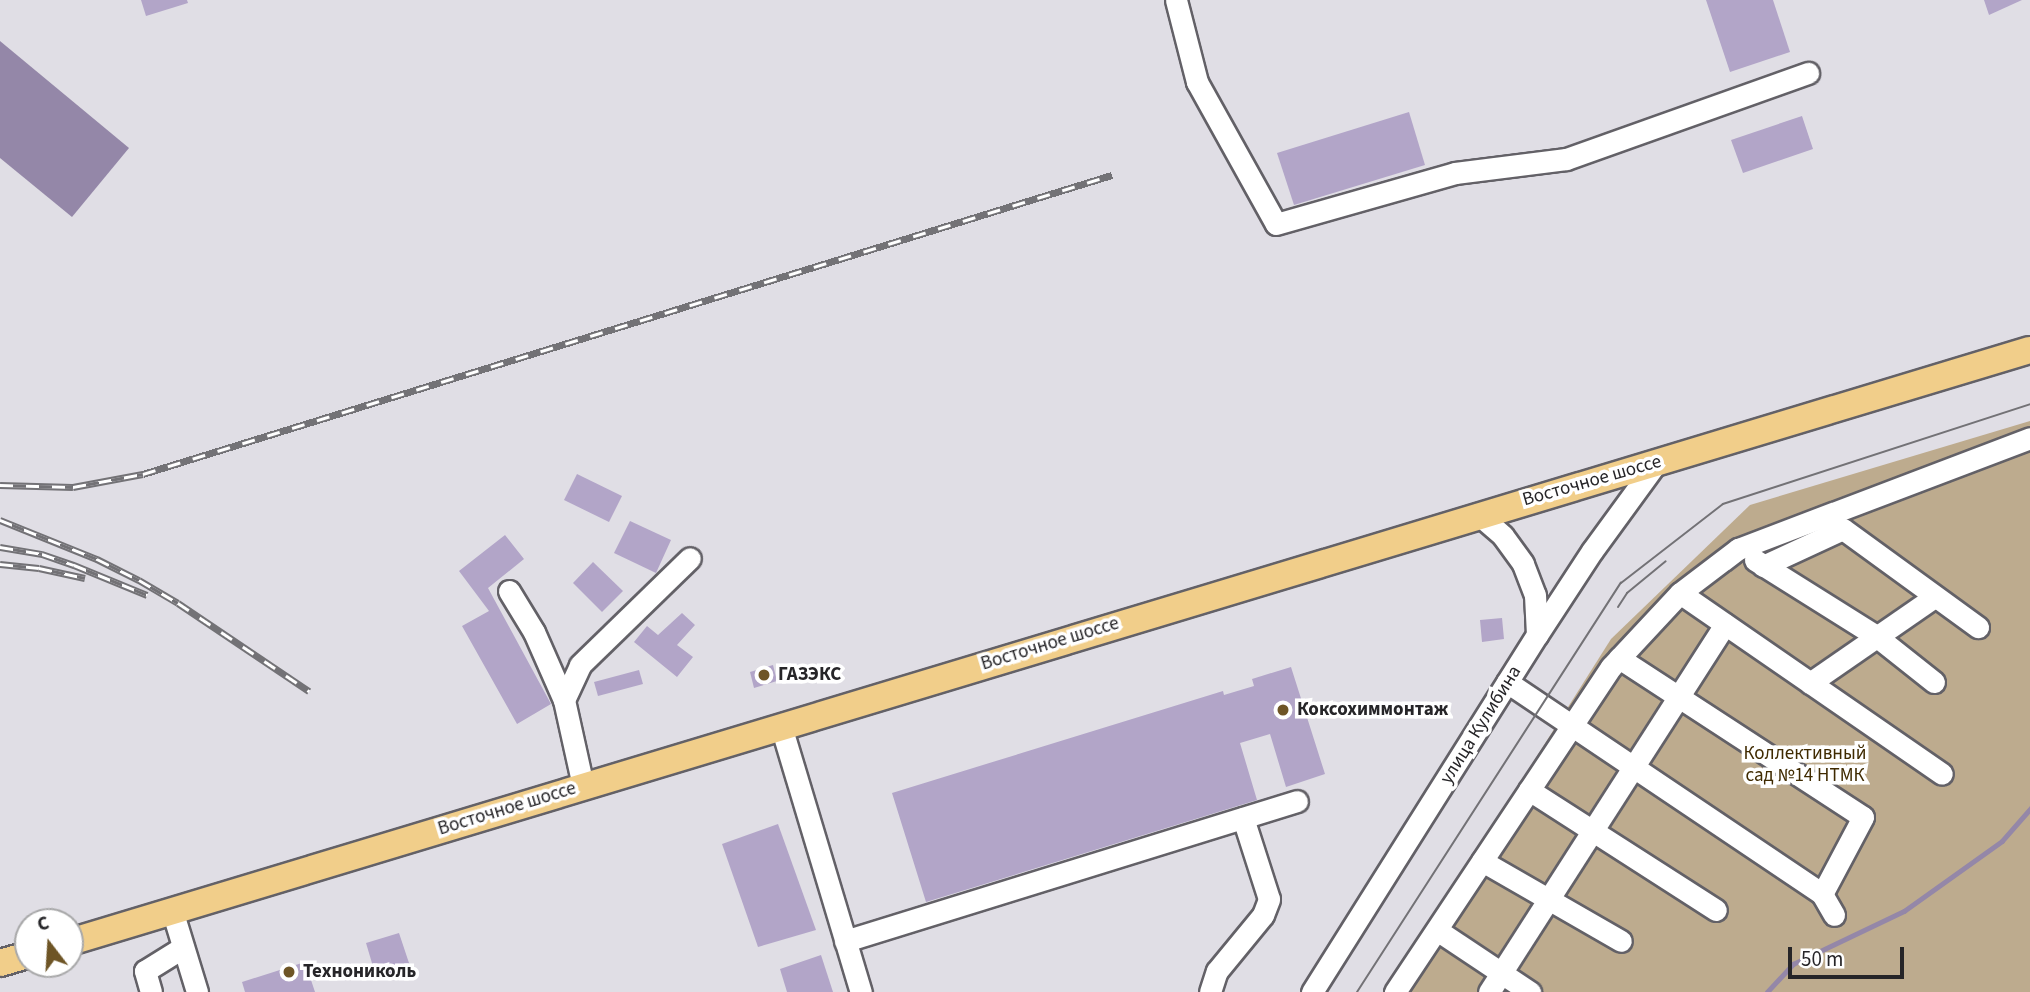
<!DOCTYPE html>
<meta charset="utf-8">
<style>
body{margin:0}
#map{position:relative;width:2030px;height:992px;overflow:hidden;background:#e0dee5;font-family:"Source Sans 3",sans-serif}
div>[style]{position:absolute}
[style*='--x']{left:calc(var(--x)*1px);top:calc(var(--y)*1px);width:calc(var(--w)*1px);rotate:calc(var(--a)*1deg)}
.green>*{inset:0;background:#bdab8e}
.water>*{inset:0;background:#9487a8}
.stream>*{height:4.5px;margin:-2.25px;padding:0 2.25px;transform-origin:2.25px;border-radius:2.25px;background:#9487a8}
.building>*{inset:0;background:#b2a5c8}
.roads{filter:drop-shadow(2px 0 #636167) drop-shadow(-2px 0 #636167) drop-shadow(0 2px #636167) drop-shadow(0 -2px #636167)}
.minor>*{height:21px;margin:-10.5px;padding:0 10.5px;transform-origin:10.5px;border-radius:10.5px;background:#fff}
.major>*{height:26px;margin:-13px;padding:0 13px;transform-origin:13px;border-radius:13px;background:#f1ce8a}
.tram>*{height:2px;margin:-1px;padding:0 1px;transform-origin:1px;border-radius:1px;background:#737276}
.rail>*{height:7px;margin-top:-3.5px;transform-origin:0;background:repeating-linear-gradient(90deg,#fff 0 13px,#737276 0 26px);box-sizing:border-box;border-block:2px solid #737276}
.dots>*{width:19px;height:19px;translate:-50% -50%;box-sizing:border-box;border:4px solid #fff;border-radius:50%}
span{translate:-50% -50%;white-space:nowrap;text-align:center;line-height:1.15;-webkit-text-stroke:7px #fff;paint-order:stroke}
.street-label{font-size:19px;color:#262528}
.poi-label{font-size:19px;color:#262528;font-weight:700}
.left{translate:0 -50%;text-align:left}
.park-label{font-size:19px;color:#3f2a00}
.north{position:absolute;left:14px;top:908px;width:70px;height:70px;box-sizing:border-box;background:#fff;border:2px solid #a8a8a9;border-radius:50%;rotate:343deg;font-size:19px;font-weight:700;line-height:28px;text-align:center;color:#262528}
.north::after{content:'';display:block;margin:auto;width:24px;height:32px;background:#6e5526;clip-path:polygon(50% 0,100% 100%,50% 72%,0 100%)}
.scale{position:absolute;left:1788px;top:947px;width:116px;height:32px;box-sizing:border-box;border:4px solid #262528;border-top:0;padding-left:9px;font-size:21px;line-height:24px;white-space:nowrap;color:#262528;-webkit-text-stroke:5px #fff;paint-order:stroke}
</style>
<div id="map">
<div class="green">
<div style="clip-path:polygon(2030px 421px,2030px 992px,1388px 992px,1611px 639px,1750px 505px)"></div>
</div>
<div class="water">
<div style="clip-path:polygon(0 41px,129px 148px,72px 217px,0 158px)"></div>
</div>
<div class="stream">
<div style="--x:1767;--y:992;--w:38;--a:-47"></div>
<div style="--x:1793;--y:964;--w:123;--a:-25.5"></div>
<div style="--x:1904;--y:911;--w:120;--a:-35.5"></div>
<div style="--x:2002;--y:841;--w:43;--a:-48.8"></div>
</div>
<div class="building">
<div style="clip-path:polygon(141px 0,187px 0,188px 3px,146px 16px)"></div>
<div style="clip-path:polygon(1706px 0,1773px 0,1790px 52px,1730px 72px)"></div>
<div style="clip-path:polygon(1984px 0,2022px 0,1989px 15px)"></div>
<div style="clip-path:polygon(1409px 112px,1425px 165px,1294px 205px,1277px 153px)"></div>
<div style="clip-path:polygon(1802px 116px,1813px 149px,1743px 173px,1731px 140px)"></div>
<div style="clip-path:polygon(577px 474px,622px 496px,609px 522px,564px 500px)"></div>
<div style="clip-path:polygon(630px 521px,671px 540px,656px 573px,614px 553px)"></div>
<div style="clip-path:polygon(505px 535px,524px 559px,488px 588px,551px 704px,517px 724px,462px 626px,489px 611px,459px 571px)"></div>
<div style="clip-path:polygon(593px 562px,623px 591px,602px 612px,573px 583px)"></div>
<div style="clip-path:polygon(682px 613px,695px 625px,677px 645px,693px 657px,677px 677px,634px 642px,647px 626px,658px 635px)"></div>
<div style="clip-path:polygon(1502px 618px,1504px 639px,1482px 642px,1480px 620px)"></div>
<div style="clip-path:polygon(773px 665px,777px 681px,754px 688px,750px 672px)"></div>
<div style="clip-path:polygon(1291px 667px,1325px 774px,1286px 787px,1270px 734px,1240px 743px,1257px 800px,926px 902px,892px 793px,1223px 691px,1224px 695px,1254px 686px,1252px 679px)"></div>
<div style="clip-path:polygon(639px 670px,643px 684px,598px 696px,594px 682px)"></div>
<div style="clip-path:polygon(778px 824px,816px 930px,758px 947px,722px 844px)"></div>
<div style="clip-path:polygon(399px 933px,411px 969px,377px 980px,366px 943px)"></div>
<div style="clip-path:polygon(821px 955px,833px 992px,787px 992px,780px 969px)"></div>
<div style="clip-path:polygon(305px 962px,315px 992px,245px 992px,242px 982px)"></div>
</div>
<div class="roads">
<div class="minor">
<div style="--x:1176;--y:0;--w:85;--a:75.6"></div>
<div style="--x:1197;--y:82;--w:162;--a:60.9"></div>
<div style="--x:1276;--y:224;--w:186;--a:-15.9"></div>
<div style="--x:1455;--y:173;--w:112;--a:-7.2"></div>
<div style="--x:1566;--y:159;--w:257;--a:-19.6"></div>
<div style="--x:1478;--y:514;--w:33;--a:41"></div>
<div style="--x:1503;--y:536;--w:34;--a:54"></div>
<div style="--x:1523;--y:564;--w:33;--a:69"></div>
<div style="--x:1535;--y:595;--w:40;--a:87.1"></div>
<div style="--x:1755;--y:560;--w:143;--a:32.1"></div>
<div style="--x:1876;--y:636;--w:74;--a:38.4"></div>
<div style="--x:1763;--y:566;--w:88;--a:-24.8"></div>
<div style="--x:1843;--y:529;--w:167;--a:36"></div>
<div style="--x:509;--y:591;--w:48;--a:58.6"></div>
<div style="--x:534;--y:632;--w:74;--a:66.2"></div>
<div style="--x:564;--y:700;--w:88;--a:77.5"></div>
<div style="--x:1680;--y:593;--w:318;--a:34.6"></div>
<div style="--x:1619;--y:658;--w:291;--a:33.1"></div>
<div style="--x:1863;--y:817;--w:87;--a:118"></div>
<div style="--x:1822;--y:894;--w:24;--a:60"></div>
<div style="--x:1507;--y:682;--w:380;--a:33.9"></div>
<div style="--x:1810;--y:683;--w:151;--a:-34.7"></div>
<div style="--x:564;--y:700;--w:38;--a:-65"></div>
<div style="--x:580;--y:665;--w:153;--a:-44.2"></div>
<div style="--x:781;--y:726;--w:278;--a:73.3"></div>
<div style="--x:1529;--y:790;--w:222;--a:32.7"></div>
<div style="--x:1482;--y:861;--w:160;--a:29.9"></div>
<div style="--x:172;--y:910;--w:86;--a:73"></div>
<div style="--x:1437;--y:930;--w:112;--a:33.7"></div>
<div style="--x:845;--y:941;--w:473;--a:-17.2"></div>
<div style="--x:151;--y:992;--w:22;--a:-106"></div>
<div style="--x:145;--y:971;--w:44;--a:-31.9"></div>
<div style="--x:1210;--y:992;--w:22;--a:-72"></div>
<div style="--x:1217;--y:971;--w:72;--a:-50.6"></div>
<div style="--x:1263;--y:915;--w:17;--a:-69"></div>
<div style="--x:1269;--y:899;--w:85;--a:-107.8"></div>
<div style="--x:1312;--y:992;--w:422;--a:-57.8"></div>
<div style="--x:1537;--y:635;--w:100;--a:-56.8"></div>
<div style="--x:1592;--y:551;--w:110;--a:-53.9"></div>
<div style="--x:1395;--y:992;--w:390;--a:-56.4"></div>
<div style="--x:1611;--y:667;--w:101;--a:-47"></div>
<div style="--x:1680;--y:593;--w:73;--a:-37.2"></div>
<div style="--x:1738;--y:549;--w:312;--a:-20.8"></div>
<div style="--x:1489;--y:992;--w:437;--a:-57.3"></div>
</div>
<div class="major">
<div style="--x:70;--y:942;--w:2047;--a:-16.81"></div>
<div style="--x:0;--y:963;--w:29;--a:-16"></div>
</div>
</div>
<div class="tram">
<div style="--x:1618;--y:607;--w:17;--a:-57"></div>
<div style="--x:1627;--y:593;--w:50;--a:-39.4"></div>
<div style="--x:1357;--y:992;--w:487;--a:-57.2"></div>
<div style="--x:1621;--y:583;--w:129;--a:-37.8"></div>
<div style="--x:1723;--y:504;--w:323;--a:-18"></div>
</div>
<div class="rail">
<div style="--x:0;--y:485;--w:73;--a:1.6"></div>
<div style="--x:73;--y:487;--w:71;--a:-10.5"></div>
<div style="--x:143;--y:474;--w:1014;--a:-17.15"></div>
<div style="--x:0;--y:520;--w:105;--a:21.9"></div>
<div style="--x:97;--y:559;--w:47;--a:26.6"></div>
<div style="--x:139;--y:580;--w:45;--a:30.5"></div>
<div style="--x:178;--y:603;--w:158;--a:33.9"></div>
<div style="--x:0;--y:547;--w:43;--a:9.5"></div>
<div style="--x:42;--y:554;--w:34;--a:19"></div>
<div style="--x:74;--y:565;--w:79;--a:22.3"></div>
<div style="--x:0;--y:564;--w:39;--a:6"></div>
<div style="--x:39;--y:568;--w:47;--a:12.3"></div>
</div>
<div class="dots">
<div style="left:764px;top:675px;background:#6e5526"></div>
<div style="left:1283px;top:710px;background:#6e5526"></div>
<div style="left:289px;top:972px;background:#6e5526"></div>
</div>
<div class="street-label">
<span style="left:1592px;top:481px;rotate:-16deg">Восточное шоссе</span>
<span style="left:1050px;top:644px;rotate:-17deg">Восточное шоссе</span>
<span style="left:1481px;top:725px;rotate:-58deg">улица Кулибина</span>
<span style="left:507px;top:809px;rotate:-17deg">Восточное шоссе</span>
</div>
<div class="poi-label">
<span class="left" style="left:778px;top:675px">ГАЗЭКС</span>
<span class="left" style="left:1297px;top:710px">Коксохиммонтаж</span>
<span class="left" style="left:303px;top:972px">Технониколь</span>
</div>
<div class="park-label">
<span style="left:1805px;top:765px">Коллективный<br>сад №14 НТМК</span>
</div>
<div class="north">С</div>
<div class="scale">50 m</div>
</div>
